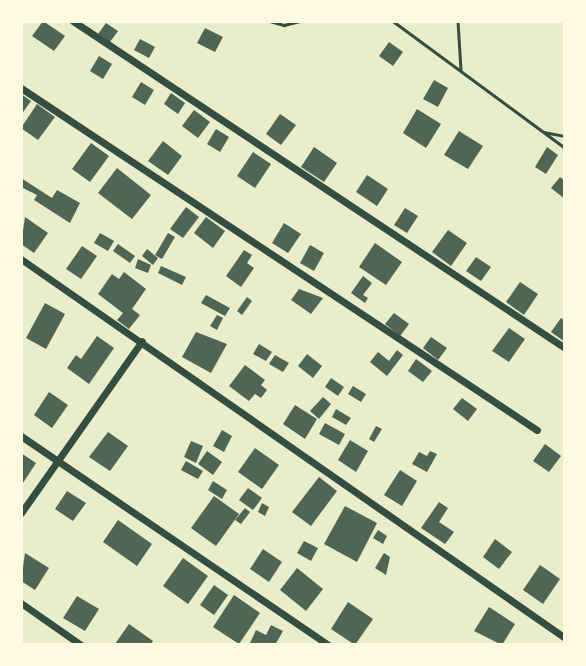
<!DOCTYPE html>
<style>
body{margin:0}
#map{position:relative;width:586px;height:666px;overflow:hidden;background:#e9edc9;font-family:"Exo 2",sans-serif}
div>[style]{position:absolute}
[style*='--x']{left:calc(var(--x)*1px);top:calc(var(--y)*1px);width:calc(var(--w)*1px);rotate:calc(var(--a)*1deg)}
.building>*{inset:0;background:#4f6655}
.path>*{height:2.5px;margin:-1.25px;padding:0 1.25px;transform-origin:1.25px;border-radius:1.25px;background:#344e41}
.minor>*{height:7px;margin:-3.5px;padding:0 3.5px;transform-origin:3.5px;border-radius:3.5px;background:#344e41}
span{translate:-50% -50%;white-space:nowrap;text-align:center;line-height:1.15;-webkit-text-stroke:7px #fefae0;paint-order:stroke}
.frame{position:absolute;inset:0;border:23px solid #fefae0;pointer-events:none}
</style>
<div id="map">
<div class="building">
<div style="clip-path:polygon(43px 21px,65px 36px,54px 51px,32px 36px)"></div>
<div style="clip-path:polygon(106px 23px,118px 31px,110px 42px,98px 34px)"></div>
<div style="clip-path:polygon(205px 28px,223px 37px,215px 52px,197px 43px)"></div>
<div style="clip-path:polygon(140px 39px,155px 47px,149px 58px,134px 50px)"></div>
<div style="clip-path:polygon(389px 42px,403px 52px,393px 66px,379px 56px)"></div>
<div style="clip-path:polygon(99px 56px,112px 64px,103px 79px,90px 71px)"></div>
<div style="clip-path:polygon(434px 80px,448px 88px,438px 107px,423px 99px)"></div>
<div style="clip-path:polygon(141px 82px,154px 90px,145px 105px,132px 97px)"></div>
<div style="clip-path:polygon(171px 93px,185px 103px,178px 114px,164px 104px)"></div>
<div style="clip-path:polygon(21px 94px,31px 101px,21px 115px)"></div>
<div style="clip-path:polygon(37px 104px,55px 117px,38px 140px,21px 128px)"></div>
<div style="clip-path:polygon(417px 109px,441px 124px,426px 148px,403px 133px)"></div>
<div style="clip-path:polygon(194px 110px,210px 122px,198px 138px,182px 126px)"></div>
<div style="clip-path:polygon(280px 114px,296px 125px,281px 145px,266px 134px)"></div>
<div style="clip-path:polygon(216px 129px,229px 137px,220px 152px,207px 144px)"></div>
<div style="clip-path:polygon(459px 131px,483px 146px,468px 169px,444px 155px)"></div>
<div style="clip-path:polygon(163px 141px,182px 156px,168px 175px,148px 161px)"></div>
<div style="clip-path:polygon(91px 143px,109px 156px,90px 182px,72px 169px)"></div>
<div style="clip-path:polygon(314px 147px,337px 163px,324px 182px,301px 167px)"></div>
<div style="clip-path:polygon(547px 147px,558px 155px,546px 174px,535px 167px)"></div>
<div style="clip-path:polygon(253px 152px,271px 164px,255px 188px,237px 176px)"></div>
<div style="clip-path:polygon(117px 168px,151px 195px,132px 219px,98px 193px)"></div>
<div style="clip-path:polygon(367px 175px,388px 189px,377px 206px,356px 192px)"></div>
<div style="clip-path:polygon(560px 177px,565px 181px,565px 199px,551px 188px)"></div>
<div style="clip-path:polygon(21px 178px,52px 198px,57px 190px,80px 203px,70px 223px,34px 200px,37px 195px,21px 187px)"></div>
<div style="clip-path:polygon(186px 207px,199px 217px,183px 238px,170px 229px)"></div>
<div style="clip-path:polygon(405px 208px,418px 216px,407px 233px,394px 225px)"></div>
<div style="clip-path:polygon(25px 217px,48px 233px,34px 253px,21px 244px)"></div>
<div style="clip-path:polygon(206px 217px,225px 231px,213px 248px,194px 233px)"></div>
<div style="clip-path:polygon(284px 223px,301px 234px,288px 253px,272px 243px)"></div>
<div style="clip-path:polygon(448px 230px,467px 243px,451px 266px,432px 252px)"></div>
<div style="clip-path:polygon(100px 233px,114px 241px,108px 251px,94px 243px)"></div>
<div style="clip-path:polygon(168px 233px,175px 237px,162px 259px,155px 255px)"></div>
<div style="clip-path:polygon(375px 243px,402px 262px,386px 285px,359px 267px)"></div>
<div style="clip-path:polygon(118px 244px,135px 256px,130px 263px,113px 251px)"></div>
<div style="clip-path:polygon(310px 245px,324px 253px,314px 271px,300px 263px)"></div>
<div style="clip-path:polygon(82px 246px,97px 256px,81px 279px,66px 269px)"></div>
<div style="clip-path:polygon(147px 249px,158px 258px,153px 265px,142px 256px)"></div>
<div style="clip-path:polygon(244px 250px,252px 255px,247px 263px,254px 268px,241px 287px,226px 276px)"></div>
<div style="clip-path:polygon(476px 257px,491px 267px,481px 281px,466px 271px)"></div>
<div style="clip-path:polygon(138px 259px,151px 265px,148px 273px,135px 268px)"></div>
<div style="clip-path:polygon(161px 266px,186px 277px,182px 285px,158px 273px)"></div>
<div style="clip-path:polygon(124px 272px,146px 289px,132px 309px,140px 315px,129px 329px,117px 320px,123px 313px,98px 294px,112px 274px,119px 279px)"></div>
<div style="clip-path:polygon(363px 276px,372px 283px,363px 295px,368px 298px,365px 303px,351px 293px)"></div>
<div style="clip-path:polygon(520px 282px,538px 294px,524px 315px,506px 302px)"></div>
<div style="clip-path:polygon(299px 289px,323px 298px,311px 314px,291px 300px)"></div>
<div style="clip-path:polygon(206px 295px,230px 308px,225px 316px,201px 303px)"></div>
<div style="clip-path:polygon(247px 297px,252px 301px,242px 315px,237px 311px)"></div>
<div style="clip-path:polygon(45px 303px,65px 314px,46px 349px,26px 338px)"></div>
<div style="clip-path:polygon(394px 313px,409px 324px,400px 336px,385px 324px)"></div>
<div style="clip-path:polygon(217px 315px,223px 318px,217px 330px,210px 326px)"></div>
<div style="clip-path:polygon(561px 318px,565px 321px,565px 342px,551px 332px)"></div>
<div style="clip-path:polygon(509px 328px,525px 339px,509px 362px,492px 351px)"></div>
<div style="clip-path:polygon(196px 332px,227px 344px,211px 373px,182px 357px)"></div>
<div style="clip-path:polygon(97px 336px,114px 348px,89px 384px,67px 368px,76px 355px,81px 359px)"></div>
<div style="clip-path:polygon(431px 337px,447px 348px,438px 360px,423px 348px)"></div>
<div style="clip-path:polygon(259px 344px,272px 352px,266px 361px,253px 354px)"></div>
<div style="clip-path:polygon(397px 350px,403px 355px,387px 376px,370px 362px,378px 352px,389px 361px)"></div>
<div style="clip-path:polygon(307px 354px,322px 366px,313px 378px,298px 366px)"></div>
<div style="clip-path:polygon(275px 355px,289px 363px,283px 372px,269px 364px)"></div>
<div style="clip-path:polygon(416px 359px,432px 371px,423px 382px,408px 371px)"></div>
<div style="clip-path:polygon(245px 365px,265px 380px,261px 385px,267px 390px,261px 398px,255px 394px,249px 401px,229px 386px)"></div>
<div style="clip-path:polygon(331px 378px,344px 387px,338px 396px,325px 387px)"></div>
<div style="clip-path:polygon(353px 386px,366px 394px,361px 402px,348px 394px)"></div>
<div style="clip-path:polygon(49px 392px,68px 405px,52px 428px,34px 415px)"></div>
<div style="clip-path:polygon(323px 397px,331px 404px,319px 419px,310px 411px)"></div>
<div style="clip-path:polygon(462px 398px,477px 409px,468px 421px,453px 409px)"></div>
<div style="clip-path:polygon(295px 405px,317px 419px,305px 439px,283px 424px)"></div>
<div style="clip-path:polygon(336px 409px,351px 418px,346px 425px,332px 417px)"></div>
<div style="clip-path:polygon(325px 423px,345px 434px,339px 445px,319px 434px)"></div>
<div style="clip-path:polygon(376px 426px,382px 429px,374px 442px,369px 439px)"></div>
<div style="clip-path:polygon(222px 430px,232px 436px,224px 452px,213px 446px)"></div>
<div style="clip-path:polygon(108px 432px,128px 446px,110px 471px,89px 457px)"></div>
<div style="clip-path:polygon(350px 440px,368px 451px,356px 472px,338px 460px)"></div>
<div style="clip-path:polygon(191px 441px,203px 446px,196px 463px,184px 457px)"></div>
<div style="clip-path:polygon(545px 444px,561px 456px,549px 472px,533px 461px)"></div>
<div style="clip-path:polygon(255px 448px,279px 465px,262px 489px,238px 472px)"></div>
<div style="clip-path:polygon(207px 451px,222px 462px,213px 475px,198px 464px)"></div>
<div style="clip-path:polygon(430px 451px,437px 454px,427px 472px,412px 464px,419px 452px,427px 456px)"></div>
<div style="clip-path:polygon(21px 453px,36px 463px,21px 486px)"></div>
<div style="clip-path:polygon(186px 461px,203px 471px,198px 479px,181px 470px)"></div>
<div style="clip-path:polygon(400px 470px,417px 481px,402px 506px,384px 495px)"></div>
<div style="clip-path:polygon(319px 477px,337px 491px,311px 526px,292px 512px)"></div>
<div style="clip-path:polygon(213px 481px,227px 490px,222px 499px,208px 490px)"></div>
<div style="clip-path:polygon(248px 488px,262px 498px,253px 510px,239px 500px)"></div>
<div style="clip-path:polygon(67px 491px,86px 503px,73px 521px,55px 509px)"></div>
<div style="clip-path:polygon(214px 496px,239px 514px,216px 546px,191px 528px)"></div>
<div style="clip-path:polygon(439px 502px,448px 508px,439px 522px,454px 532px,445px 544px,421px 528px)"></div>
<div style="clip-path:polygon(262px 503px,269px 507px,265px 516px,258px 512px)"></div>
<div style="clip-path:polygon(345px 506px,377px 523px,357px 562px,324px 544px)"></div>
<div style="clip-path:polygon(245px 508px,250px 512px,241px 524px,235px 520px)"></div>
<div style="clip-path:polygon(118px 520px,152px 544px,137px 566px,103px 542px)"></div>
<div style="clip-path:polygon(378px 530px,387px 536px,383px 544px,373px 538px)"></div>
<div style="clip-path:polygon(495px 539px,512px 552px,499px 569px,483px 557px)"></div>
<div style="clip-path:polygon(304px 541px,318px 548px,311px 561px,297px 553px)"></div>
<div style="clip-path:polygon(263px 549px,282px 562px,269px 582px,250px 569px)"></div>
<div style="clip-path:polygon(25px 553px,49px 568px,35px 590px,21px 581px)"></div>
<div style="clip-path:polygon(384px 553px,390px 557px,386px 575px,375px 568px)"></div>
<div style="clip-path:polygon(183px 558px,208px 576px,188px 604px,163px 586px)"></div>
<div style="clip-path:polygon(540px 565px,560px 579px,543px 604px,523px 590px)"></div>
<div style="clip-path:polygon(297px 568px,323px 589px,306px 611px,280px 590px)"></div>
<div style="clip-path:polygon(214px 585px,228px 595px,214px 615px,200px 605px)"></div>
<div style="clip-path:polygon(234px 595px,260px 613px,239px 644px,213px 627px)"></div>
<div style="clip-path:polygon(77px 596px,99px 609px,85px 631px,63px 618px)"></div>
<div style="clip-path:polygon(348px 602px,373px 619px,355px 645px,331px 629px)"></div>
<div style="clip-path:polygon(489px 607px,515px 624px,502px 645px,474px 631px)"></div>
<div style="clip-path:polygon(129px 624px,153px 641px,150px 645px,115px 644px)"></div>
<div style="clip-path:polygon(271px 625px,283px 631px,275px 645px,250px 643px,256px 630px,266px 635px)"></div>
</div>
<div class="path">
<div style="--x:270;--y:21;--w:15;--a:16"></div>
<div style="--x:284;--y:25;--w:16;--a:-14"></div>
<div style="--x:393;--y:21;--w:214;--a:36.4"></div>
<div style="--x:458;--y:21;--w:49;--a:86.5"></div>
<div style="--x:544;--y:132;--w:21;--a:11"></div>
</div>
<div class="minor">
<div style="--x:73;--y:21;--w:591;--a:33.61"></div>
<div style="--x:21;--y:88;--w:619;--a:33.54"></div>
<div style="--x:21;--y:259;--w:663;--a:34.86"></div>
<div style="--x:21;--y:436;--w:371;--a:34.2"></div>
<div style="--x:21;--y:513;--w:210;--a:-54.9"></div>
<div style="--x:21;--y:603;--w:73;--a:35"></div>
</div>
<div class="frame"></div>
</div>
